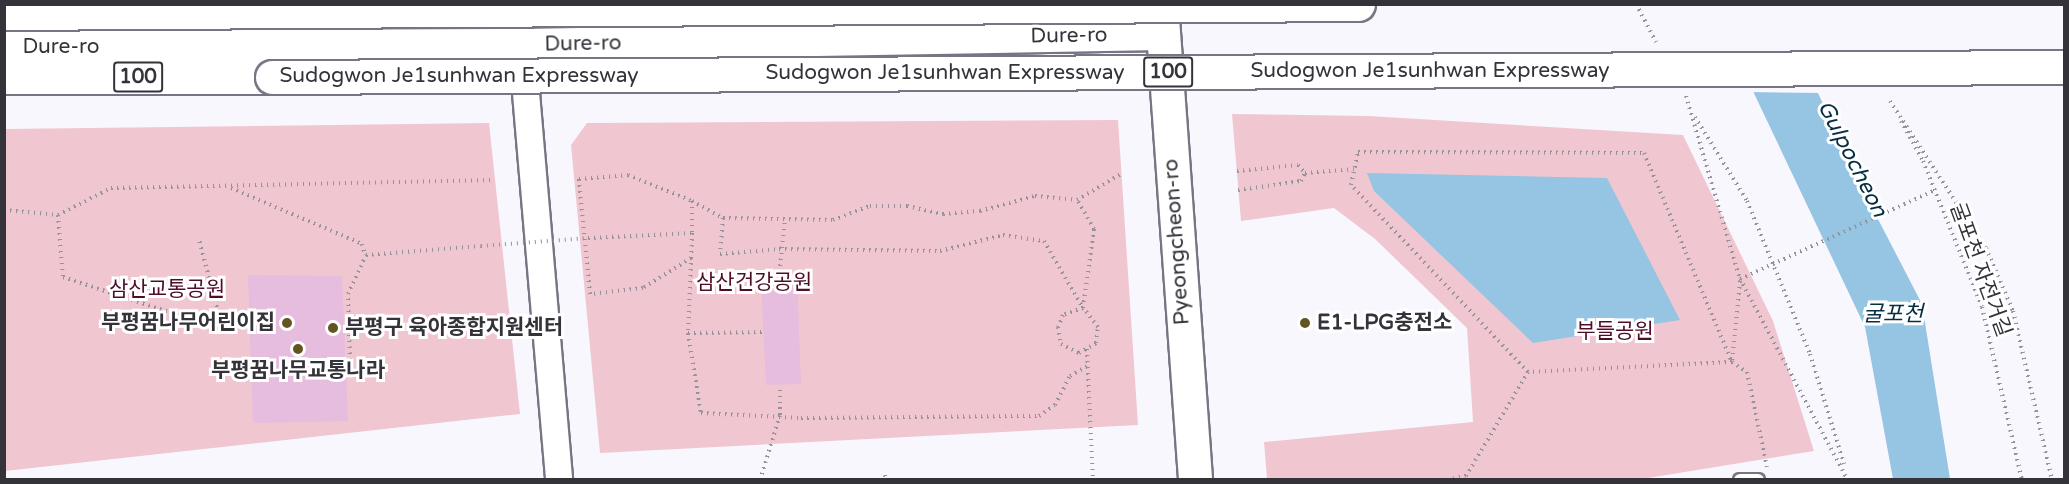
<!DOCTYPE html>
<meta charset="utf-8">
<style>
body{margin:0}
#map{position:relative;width:2069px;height:484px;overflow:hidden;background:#f9f7fe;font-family:"Varela Round","Noto Sans KR",sans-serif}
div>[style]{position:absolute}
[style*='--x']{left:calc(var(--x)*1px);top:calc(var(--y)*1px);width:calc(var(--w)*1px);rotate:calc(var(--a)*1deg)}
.green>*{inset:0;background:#f0c7d1}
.water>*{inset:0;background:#96c4e3}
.pier>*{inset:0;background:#f9f7fe}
.building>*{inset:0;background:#e6bcdf}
.path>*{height:4px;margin-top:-2px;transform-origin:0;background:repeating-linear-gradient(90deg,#95939a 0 1.5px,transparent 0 6px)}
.roads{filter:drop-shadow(2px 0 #797483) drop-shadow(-2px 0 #797483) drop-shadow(0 2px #797483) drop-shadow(0 -2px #797483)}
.service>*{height:12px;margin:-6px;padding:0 6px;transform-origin:6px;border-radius:6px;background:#fff}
.minor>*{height:26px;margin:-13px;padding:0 13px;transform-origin:13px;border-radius:13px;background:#fff}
.tertiary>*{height:32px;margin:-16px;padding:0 16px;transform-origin:16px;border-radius:16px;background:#fff}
.secondary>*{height:33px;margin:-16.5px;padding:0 16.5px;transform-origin:16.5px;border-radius:16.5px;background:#fff}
.motorway>*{height:33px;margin:-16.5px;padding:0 16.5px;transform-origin:16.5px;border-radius:16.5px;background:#fff}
.path-bridge>*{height:4px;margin-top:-2px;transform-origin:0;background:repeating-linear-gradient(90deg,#95939a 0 1.5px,transparent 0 6px)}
.bridges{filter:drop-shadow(2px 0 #797483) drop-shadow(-2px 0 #797483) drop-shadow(0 2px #797483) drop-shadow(0 -2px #797483)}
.motorway-bridge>*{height:33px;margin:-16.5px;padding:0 16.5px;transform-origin:16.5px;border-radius:16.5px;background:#fff}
.dots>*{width:16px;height:16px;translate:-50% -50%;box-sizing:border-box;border:3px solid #fff;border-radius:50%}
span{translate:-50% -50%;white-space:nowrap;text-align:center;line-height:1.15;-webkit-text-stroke:6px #fff;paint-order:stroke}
.shield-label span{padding:2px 4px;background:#fff;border:2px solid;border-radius:4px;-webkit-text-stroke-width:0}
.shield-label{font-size:20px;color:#35333a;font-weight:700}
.street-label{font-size:21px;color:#35333a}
.park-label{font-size:21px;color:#4e0e27}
.poi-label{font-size:21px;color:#35333a;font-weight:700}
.right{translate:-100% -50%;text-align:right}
.left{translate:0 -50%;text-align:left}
.water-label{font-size:22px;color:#062e43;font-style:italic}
.frame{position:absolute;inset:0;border:6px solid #35333a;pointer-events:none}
</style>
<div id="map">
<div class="green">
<div style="clip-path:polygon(1232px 114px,1369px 116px,1683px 135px,1773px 321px,1814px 451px,1642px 479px,1267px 479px,1264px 442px,1473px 422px,1467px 328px,1375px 239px,1334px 208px,1241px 221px)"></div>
<div style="clip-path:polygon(1118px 120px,1138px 425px,600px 453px,571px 145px,587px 123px)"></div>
<div style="clip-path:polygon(489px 123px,520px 414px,5px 471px,4px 129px)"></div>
</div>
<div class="water">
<div style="clip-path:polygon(1712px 5px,1777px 5px,1866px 196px,1922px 304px,1950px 479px,1893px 479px,1865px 327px)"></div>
<div style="clip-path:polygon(1367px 173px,1607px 178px,1680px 320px,1533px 343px,1374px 191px)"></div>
</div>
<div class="pier">
<div style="clip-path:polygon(1709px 4px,1780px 4px,1821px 93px,1750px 92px)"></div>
</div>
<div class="building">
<div style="clip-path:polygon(248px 275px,342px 276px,348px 421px,253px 423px)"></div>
<div style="clip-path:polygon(797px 277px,801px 384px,766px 385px,761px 278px)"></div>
</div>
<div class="path">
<div style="--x:1636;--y:4;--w:43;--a:62.2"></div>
<div style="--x:1686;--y:96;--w:191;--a:73.6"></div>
<div style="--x:1740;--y:279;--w:228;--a:61.8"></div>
<div style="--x:1890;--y:101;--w:176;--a:56.9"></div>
<div style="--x:1986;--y:248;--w:69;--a:66.8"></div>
<div style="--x:2013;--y:311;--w:173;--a:77"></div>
<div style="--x:1695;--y:117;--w:99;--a:58.2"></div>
<div style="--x:1747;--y:201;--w:165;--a:67.6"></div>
<div style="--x:1810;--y:354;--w:115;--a:72.8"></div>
<div style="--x:1901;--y:121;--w:46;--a:61.2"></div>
<div style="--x:1923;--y:161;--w:157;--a:68"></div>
<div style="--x:1982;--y:307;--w:178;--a:77"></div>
<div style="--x:1358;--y:152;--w:286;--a:0.2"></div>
<div style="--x:1644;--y:153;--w:227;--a:67.2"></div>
<div style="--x:1732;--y:362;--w:204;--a:177.2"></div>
<div style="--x:1528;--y:372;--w:257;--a:-133.4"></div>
<div style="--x:1351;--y:185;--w:34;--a:-78"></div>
<div style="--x:1237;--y:171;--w:61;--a:-5.6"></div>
<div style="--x:1298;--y:165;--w:11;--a:49"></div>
<div style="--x:231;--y:188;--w:142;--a:23.1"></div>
<div style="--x:362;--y:244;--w:11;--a:75"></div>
<div style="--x:1238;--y:190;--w:64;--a:-8.1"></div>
<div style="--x:1301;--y:181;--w:9;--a:-63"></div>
<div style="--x:1305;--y:173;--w:49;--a:-4.7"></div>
<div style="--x:692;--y:201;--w:35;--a:29"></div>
<div style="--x:723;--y:218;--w:110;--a:1"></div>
<div style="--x:833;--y:220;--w:40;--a:-21"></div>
<div style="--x:870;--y:206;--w:37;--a:0"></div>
<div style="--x:907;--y:206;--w:37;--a:13"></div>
<div style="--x:943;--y:214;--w:37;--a:-5"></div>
<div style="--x:980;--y:211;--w:57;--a:-15.3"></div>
<div style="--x:1035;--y:196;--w:42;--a:5.4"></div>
<div style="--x:1077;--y:200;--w:51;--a:-30.6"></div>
<div style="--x:4;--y:210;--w:54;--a:5.3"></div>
<div style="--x:58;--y:215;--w:59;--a:-27"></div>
<div style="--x:111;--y:188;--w:384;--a:-1.2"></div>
<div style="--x:58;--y:215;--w:62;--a:85.4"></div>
<div style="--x:63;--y:277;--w:169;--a:18.3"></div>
<div style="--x:223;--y:330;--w:93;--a:-104.9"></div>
<div style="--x:723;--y:218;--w:36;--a:95"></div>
<div style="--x:720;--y:254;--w:59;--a:-4.8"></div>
<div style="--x:779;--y:249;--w:161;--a:0.7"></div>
<div style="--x:940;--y:251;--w:65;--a:-14.3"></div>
<div style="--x:1003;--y:235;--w:41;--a:8.3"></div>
<div style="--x:1044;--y:241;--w:78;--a:59.8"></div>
<div style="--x:1083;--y:308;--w:21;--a:161"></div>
<div style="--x:1063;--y:315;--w:13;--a:113"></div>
<div style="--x:1058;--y:327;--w:17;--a:80"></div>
<div style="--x:1061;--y:344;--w:20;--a:27"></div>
<div style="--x:1079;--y:353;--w:20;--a:-30"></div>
<div style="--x:1096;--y:343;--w:16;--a:-83"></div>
<div style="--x:1098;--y:327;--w:24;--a:-128"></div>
<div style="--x:1083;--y:308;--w:80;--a:-82.1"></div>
<div style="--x:1094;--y:229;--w:34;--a:-120"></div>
<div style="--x:588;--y:238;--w:104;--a:-2.8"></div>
<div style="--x:692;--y:233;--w:100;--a:92.3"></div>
<div style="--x:688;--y:333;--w:75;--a:-0.8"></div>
<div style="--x:691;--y:258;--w:57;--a:148"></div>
<div style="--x:643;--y:288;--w:53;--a:173.5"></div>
<div style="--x:590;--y:294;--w:116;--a:-95.5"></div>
<div style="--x:579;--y:179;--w:49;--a:-4.7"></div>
<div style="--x:628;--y:175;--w:69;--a:22.1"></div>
<div style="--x:692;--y:201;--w:32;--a:90"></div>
<div style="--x:779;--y:278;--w:59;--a:-84.2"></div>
<div style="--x:1740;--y:281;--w:81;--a:95.6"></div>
<div style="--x:1732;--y:362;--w:18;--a:34"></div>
<div style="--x:1747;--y:372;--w:97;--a:78.1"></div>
<div style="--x:688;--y:333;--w:81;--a:80.8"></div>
<div style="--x:701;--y:413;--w:100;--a:2.9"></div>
<div style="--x:801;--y:418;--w:238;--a:-0.5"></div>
<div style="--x:1039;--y:416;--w:19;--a:-35"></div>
<div style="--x:1055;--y:405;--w:33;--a:-63"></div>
<div style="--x:1070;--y:376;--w:22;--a:-30"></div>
<div style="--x:1087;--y:349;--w:131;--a:87.4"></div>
<div style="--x:350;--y:366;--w:72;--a:-91.6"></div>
<div style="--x:348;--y:294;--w:43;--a:-65.2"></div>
<div style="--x:366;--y:255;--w:115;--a:-4.5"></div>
<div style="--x:885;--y:475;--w:5;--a:79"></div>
<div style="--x:760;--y:480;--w:68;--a:-72.9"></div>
<div style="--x:780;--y:415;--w:29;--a:-90"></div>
<div style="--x:1447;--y:480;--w:19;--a:-12"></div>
<div style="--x:1466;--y:476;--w:121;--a:-59.2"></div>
</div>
<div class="roads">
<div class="service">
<div style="--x:1740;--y:480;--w:18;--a:0"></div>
</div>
<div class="minor">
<div style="--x:523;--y:58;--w:424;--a:85.1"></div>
</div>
<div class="tertiary">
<div style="--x:4;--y:47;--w:517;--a:-0.22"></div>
<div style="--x:521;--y:45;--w:640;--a:-0.98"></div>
</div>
<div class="secondary">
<div style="--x:1161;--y:4;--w:477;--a:85.9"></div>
</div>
<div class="motorway">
<div style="--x:4;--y:77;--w:268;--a:0"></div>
</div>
</div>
<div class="path-bridge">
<div style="--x:481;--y:246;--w:107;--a:-4.3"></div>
<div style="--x:1740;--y:279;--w:214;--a:-24.5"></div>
</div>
<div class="bridges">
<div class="motorway-bridge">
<div style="--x:4;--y:13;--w:1354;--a:-0.38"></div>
<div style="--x:272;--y:77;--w:1792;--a:-0.32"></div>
</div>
</div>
<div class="dots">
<div style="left:287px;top:323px;background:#625521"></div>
<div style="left:1305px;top:323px;background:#625521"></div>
<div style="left:333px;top:328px;background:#625521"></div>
<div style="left:298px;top:349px;background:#625521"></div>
</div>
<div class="shield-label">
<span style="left:1168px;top:72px">100</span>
<span style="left:138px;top:77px">100</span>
</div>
<div class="street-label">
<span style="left:1069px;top:36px;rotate:-1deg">Dure-ro</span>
<span style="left:583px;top:44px;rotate:-1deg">Dure-ro</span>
<span style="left:61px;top:47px">Dure-ro</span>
<span style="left:1430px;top:71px">Sudogwon Je1sunhwan Expressway</span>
<span style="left:945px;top:73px">Sudogwon Je1sunhwan Expressway</span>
<span style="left:459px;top:76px">Sudogwon Je1sunhwan Expressway</span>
<span style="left:1177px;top:242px;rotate:-94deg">Pyeongcheon-ro</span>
<span style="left:1980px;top:270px;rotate:70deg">굴포천 자전거길</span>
</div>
<div class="park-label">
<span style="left:754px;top:283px">삼산건강공원</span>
<span style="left:167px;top:290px">삼산교통공원</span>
<span style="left:1615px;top:332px">부들공원</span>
</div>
<div class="poi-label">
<span class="right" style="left:275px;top:323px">부평꿈나무어린이집</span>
<span class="left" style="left:1317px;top:323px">E1-LPG충전소</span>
<span class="left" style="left:345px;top:328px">부평구 육아종합지원센터</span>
<span style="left:298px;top:371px">부평꿈나무교통나라</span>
</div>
<div class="water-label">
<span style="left:1852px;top:159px;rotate:63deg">Gulpocheon</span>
<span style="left:1893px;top:315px">굴포천</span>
</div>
<div class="frame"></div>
</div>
